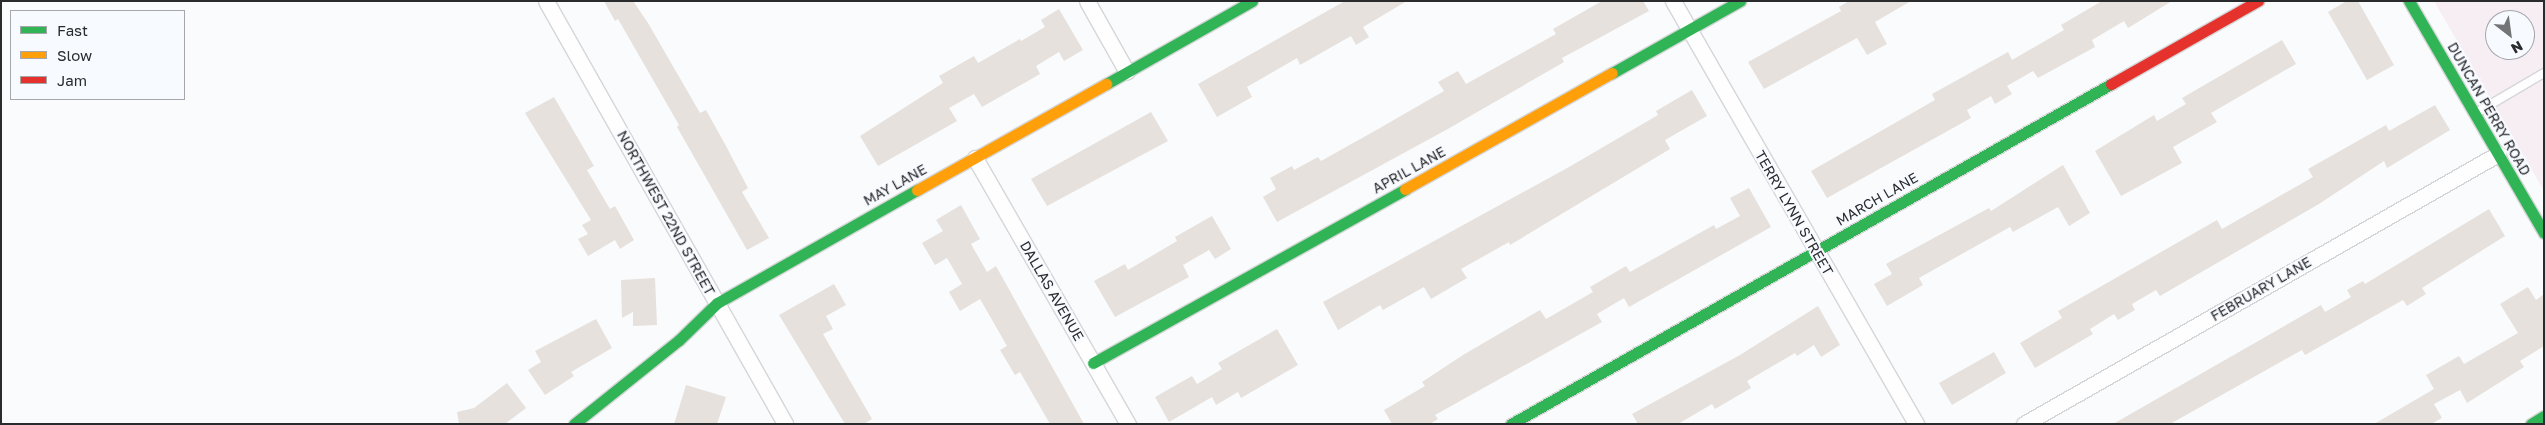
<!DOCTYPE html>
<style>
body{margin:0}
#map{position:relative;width:2545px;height:425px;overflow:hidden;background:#f9fbfd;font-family:"Golos Text",sans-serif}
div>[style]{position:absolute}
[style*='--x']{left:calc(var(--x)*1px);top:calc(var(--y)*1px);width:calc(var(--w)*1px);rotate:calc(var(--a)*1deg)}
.commercial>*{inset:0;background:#f7eef4}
.building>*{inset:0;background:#e7e1dd}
.roads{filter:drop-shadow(1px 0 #d5d6d8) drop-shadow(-1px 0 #d5d6d8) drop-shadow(0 1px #d5d6d8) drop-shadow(0 -1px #d5d6d8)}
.lane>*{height:8px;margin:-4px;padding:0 4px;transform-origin:4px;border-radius:4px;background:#fefeff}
.street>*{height:15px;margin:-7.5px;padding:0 7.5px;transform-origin:7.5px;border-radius:7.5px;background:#fefeff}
.fast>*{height:11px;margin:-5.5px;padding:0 5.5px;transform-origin:5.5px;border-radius:5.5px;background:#30b455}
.slow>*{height:11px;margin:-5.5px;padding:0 5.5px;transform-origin:5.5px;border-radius:5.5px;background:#ff9f0a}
.jam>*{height:11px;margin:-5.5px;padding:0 5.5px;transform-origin:5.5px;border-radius:5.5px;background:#e5322d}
span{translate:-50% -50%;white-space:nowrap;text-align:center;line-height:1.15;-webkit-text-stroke:4px #f7faff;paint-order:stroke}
.street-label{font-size:14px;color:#2a2b2d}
.frame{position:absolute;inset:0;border:2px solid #2a2b2d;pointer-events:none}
.legend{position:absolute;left:10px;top:10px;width:175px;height:90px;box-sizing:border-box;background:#f7faff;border:1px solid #a5a7ab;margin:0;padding:6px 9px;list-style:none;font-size:15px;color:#2a2b2d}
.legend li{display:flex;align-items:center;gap:10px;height:25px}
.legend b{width:25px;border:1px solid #a5a7ab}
.north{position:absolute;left:2485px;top:10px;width:50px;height:50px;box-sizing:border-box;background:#f7faff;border:1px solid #a5a7ab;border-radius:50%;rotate:150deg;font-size:14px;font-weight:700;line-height:20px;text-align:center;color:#2a2b2d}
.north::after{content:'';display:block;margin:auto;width:18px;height:22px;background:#727476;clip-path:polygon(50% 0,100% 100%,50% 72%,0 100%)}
</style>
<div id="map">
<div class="commercial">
<div style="clip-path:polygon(evenodd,2434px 1px,2544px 1px,2544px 191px,2434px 1px,2495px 20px,2525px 20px,2525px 50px,2495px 50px,2495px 20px)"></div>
</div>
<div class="building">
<div style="clip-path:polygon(604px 1px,633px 1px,648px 23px,700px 113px,706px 110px,726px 146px,748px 188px,742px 192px,769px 238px,747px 250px,677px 127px,679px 125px,618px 19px,615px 21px)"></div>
<div style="clip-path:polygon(1345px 1px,1407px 1px,1363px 27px,1369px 37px,1356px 45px,1351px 36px,1300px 65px,1297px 58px,1247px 87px,1252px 97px,1217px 117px,1198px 84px)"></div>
<div style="clip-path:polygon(1602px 1px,1643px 1px,1649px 11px,1562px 58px,1564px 62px,1446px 130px,1277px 222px,1263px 197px,1276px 189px,1270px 178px,1292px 166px,1294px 170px,1318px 157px,1321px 161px,1380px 128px,1444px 91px,1438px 82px,1458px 71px,1466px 84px,1556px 34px,1553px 29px)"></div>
<div style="clip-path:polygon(1849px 1px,1911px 1px,1875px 22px,1887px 44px,1867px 55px,1857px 38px,1764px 89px,1748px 62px,1841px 11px,1839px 7px)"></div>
<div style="clip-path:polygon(2102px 1px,2172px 1px,2128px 28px,2124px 21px,2092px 40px,2095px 47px,2038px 78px,2033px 71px,2007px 86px,2012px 94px,1995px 104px,1991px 96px,1967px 110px,1971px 118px,1827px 198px,1811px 171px,1935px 100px,1932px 94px,2008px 52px,2012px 60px,2064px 30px,2061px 25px)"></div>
<div style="clip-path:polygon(2347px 1px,2358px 1px,2394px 65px,2367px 80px,2328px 12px)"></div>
<div style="clip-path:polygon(1059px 9px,1083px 50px,1064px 61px,1059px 52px,1036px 66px,1040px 74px,982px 107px,974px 94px,949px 108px,957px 121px,878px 166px,860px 136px,943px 83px,939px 76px,974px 56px,978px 63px,1020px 39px,1021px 41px,1045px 27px,1041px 20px)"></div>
<div style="clip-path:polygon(2282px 40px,2296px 64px,2211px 113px,2217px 122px,2173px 147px,2182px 163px,2121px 196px,2095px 151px,2154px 115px,2157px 121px,2186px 104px,2182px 98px)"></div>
<div style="clip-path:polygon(1692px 90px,1707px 116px,1665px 140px,1670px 149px,1510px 245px,1509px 242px,1461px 269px,1467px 278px,1431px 299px,1424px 287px,1383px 310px,1380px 305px,1338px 330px,1323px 302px,1569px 167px,1658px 115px,1656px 111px)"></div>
<div style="clip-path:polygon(554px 97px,594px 166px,587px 170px,610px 209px,615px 206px,634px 240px,620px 249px,615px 240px,588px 256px,578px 239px,588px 234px,582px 225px,591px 220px,525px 113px)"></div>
<div style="clip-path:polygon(2435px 105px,2450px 130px,2387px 168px,2384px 161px,2319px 204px,2160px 296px,2156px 290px,2132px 304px,2135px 310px,2118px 320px,2114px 314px,2090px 329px,2093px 334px,2035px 368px,2020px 343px,2062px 318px,2058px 311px,2217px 220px,2222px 229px,2313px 177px,2308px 169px,2386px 125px,2389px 131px)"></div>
<div style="clip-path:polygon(1151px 112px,1168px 141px,1047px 206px,1031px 179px)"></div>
<div style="clip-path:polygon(2063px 165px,2090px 213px,2069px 226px,2058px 207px,2013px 232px,2010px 227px,1919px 278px,1923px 285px,1887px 306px,1874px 284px,1892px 274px,1886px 264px,1989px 208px,1991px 211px)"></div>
<div style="clip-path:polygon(1749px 188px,1771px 227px,1629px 307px,1624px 298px,1597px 314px,1602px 322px,1435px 415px,1438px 419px,1430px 424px,1392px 424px,1384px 410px,1425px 386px,1422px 382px,1463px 355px,1540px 310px,1546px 319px,1593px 292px,1590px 287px,1626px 266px,1630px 272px,1714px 225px,1716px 229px,1740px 216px,1730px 198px)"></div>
<div style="clip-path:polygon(961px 205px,980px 239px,971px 244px,987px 272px,996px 266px,1084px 424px,1050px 424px,1020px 372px,1015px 375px,1000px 350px,1007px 346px,980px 299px,960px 311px,949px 292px,962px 284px,947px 258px,935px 265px,922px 243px,943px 231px,936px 220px)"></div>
<div style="clip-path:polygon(2489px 209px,2505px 236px,2422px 288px,2426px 294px,2407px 306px,2403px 300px,2305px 355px,2302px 350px,2170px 424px,2113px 424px,2321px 305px,2325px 312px,2351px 297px,2347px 290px,2363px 281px,2365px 284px)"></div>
<div style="clip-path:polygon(1212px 216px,1231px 249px,1215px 259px,1209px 250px,1183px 265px,1189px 277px,1115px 317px,1094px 281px,1125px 264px,1128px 270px,1177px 241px,1175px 237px)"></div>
<div style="clip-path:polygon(655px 278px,657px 325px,633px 326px,633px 312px,622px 318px,621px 280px)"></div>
<div style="clip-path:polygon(834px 284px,846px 305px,826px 316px,833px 329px,823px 334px,872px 419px,864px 424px,845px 424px,779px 315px)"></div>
<div style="clip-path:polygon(2528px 287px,2536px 300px,2544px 294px,2544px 346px,2520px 361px,2524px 367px,2467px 403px,2460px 390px,2434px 404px,2442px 418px,2431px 424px,2374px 424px,2434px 389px,2426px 375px,2459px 356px,2464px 364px,2518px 333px,2500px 304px)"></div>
<div style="clip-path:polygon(1818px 306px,1840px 345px,1821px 357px,1814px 345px,1797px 356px,1795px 353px,1747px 381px,1751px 388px,1715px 409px,1712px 404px,1678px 424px,1638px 424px,1632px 414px,1740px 355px)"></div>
<div style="clip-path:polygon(596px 319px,612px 348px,571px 372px,574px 376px,545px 395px,528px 370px,541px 362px,535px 351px)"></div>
<div style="clip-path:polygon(1277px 329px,1298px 365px,1241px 398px,1238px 392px,1216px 405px,1212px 397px,1169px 422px,1155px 397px,1192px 376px,1197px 384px,1222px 369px,1218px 363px)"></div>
<div style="clip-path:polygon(1994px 352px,2006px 373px,1952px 405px,1939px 383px)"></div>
<div style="clip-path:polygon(507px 383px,526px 408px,505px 424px,459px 424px,457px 412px,474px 408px)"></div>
<div style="clip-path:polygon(686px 385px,726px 397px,717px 424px,674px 424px)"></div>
</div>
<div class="roads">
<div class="lane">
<div style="--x:2476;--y:113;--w:79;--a:-30.5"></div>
</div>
<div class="street">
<div style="--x:546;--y:1;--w:486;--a:60.5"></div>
<div style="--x:1087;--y:1;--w:81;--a:60.6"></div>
<div style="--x:1673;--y:1;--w:488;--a:60.1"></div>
<div style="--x:975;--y:158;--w:307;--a:60.1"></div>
<div style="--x:2024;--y:424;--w:546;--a:-29.67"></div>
</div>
<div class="fast">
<div style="--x:2409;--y:1;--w:268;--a:59.8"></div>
<div style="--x:1612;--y:73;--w:147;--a:-29.4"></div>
<div style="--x:1106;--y:84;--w:168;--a:-29.6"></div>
<div style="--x:1093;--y:363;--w:357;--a:-29.1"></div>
<div style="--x:574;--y:424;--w:134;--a:-38.7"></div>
<div style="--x:679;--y:340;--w:53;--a:-44.2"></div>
<div style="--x:717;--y:303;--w:230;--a:-29.5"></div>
<div style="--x:1511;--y:424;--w:690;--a:-29.54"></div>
<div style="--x:2531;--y:424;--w:15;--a:-32"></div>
</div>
<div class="slow">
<div style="--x:1405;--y:189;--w:237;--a:-29.3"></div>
<div style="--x:917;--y:190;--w:217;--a:-29.3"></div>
</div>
<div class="jam">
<div style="--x:2111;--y:84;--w:169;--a:-29.5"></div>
</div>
</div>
<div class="street-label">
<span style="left:2489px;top:109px;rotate:60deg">DUNCAN PERRY ROAD</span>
<span style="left:1409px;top:170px;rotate:-29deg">APRIL LANE</span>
<span style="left:895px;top:185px;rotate:-29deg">MAY LANE</span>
<span style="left:1877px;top:199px;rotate:-30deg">MARCH LANE</span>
<span style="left:666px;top:213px;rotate:61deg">NORTHWEST 22ND STREET</span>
<span style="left:1794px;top:213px;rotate:60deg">TERRY LYNN STREET</span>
<span style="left:2261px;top:289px;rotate:-30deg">FEBRUARY LANE</span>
<span style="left:1052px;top:291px;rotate:60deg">DALLAS AVENUE</span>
</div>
<div class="frame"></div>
<ul class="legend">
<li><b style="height:6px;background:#30b455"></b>Fast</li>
<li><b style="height:6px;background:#ff9f0a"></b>Slow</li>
<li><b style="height:6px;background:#e5322d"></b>Jam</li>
</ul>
<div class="north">N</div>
</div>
